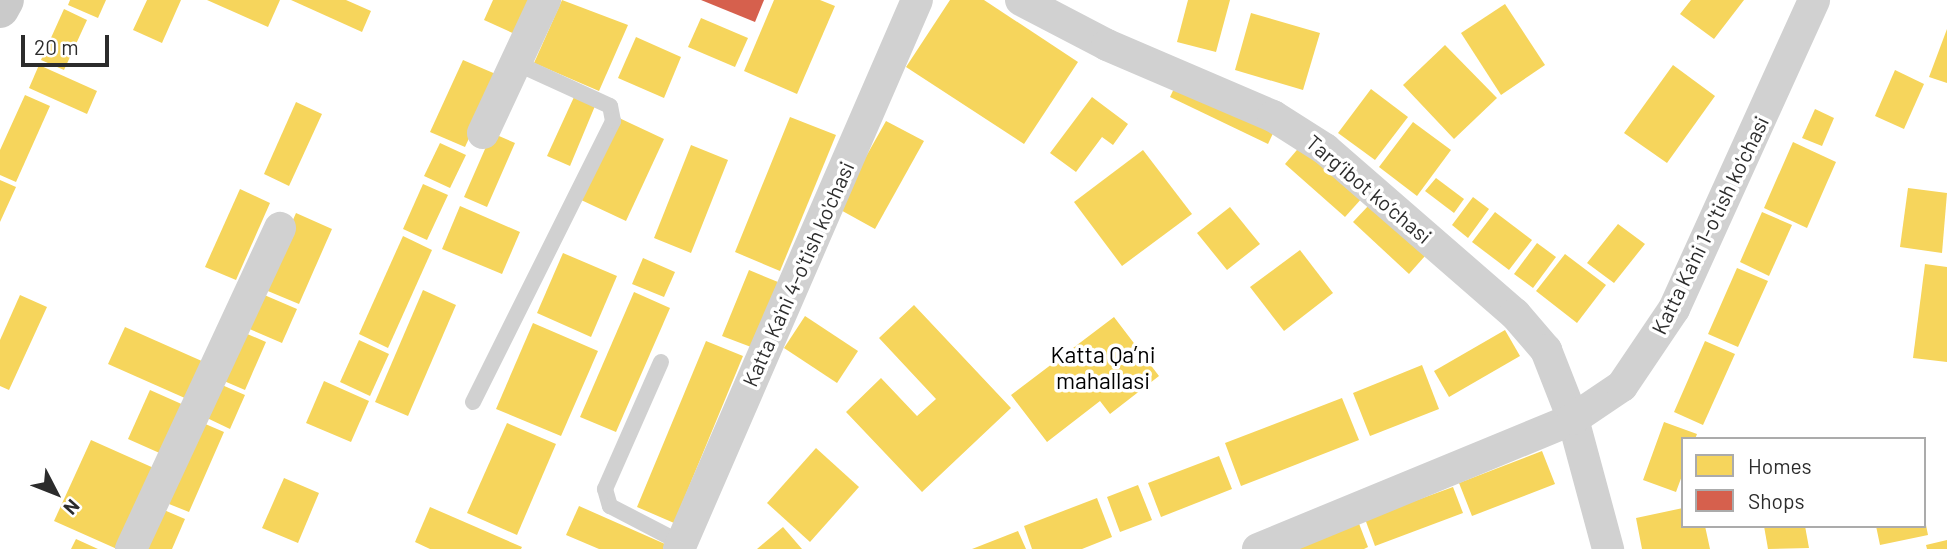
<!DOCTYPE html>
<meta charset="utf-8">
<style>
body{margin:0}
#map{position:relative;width:1947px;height:549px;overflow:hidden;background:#fff;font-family:Barlow,sans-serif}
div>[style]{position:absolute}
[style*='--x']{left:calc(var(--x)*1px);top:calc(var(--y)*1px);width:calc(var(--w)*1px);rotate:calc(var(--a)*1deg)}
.homes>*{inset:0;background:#f6d55c}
.shops>*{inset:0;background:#d6604d}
.lane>*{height:16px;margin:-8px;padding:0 8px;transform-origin:8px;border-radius:8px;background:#d1d1d1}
.street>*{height:32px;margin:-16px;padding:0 16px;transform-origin:16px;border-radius:16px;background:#d1d1d1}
.secondary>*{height:38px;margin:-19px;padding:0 19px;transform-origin:19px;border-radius:19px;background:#cacaca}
span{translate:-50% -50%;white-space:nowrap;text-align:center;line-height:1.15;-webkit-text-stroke:7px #fff;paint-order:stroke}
.street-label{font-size:21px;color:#2c2c2c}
.neighbourhood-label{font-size:23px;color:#000}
.legend{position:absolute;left:1681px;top:437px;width:245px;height:91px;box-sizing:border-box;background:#fff;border:2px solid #ababab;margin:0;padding:9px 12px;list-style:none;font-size:21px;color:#2c2c2c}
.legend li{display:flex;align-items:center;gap:14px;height:35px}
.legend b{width:35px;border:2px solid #ababab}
.north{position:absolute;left:21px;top:458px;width:70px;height:70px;-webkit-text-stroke:5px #fff;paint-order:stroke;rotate:132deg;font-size:19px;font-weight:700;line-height:28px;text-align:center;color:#2c2c2c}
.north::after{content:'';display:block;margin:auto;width:24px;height:32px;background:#2c2c2c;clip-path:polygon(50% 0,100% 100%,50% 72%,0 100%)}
.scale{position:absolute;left:21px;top:35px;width:88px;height:32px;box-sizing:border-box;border:4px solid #2c2c2c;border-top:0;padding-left:9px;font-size:21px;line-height:24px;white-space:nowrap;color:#2c2c2c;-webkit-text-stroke:5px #fff;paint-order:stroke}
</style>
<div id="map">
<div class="homes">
<div style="clip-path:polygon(70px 0,106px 0,98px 18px,68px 5px)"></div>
<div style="clip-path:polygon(147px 0,181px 0,162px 43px,133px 30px)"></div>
<div style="clip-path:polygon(207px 0,280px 0,268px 27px)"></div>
<div style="clip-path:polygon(291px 0,346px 0,371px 11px,362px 32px)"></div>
<div style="clip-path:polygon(493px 0,533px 0,517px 35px,484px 20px)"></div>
<div style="clip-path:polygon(562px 0,628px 25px,599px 91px,534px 63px)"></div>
<div style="clip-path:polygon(774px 0,820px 0,835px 6px,797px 94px,744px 71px)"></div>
<div style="clip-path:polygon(950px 0,984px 0,1078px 62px,1024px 144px,906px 67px)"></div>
<div style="clip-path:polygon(1188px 0,1230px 0,1216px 52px,1177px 42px)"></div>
<div style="clip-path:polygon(1691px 0,1744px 0,1714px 39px,1680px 14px)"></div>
<div style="clip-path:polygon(1505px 4px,1545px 65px,1501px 95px,1461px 33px)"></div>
<div style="clip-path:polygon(64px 9px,87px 20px,64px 70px,41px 60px)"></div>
<div style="clip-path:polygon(1251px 13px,1320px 33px,1303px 90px,1235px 70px)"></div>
<div style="clip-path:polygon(701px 18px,748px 38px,735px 67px,688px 47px)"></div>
<div style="clip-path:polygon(1947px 29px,1947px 83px,1929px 77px)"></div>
<div style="clip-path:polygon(636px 37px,681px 57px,664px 98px,618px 78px)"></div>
<div style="clip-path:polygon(1445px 45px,1497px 98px,1454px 139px,1403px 85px)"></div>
<div style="clip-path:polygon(463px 60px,498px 75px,465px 147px,430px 132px)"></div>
<div style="clip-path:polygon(39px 65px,97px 91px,87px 114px,29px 88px)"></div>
<div style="clip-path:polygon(1673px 65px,1715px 96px,1667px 163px,1624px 133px)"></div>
<div style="clip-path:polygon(1895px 70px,1924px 84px,1904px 129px,1875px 116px)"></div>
<div style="clip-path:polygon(1178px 80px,1276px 127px,1268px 144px,1170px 97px)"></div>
<div style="clip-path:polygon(1371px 89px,1408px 117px,1375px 160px,1338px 133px)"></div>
<div style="clip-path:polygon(25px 95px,50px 106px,16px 182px,0 175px,0 150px)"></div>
<div style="clip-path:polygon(574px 97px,595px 106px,570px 166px,547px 156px)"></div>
<div style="clip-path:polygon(1092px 97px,1128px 124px,1113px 145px,1102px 137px,1076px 172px,1050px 153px)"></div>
<div style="clip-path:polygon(296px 102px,322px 114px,289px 186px,264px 174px)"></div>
<div style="clip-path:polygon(1815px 109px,1834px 118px,1822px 146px,1802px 138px)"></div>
<div style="clip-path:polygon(617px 117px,664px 139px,626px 221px,579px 199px)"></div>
<div style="clip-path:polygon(790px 117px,836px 135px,780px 271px,735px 252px)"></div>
<div style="clip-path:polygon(886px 121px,924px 141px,875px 229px,837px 208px)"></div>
<div style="clip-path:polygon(1413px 122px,1451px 150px,1417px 196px,1379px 167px)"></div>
<div style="clip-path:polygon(492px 133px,515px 143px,487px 207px,464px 197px)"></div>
<div style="clip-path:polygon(1793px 142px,1836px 162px,1807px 228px,1764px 208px)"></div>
<div style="clip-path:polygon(440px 143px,466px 155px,450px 188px,424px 176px)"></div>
<div style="clip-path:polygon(1302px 144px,1363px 197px,1345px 217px,1285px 164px)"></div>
<div style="clip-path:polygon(691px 145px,728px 160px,691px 253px,654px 238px)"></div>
<div style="clip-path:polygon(1143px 150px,1192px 214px,1122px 266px,1074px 202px)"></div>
<div style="clip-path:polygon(1436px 178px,1464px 199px,1454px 213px,1425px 191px)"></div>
<div style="clip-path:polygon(0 180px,16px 187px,0 222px)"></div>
<div style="clip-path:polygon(423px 184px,448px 195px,427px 240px,403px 229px)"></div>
<div style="clip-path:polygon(1908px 188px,1947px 193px,1942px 253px,1900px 247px)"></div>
<div style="clip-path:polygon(240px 189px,270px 203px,236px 280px,205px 267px)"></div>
<div style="clip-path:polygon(1473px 197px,1489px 209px,1468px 238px,1452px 225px)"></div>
<div style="clip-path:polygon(1369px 205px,1425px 256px,1409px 274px,1353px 222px)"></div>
<div style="clip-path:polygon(460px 206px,520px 232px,502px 274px,442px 249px)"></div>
<div style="clip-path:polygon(1230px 207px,1260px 244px,1227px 270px,1197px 233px)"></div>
<div style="clip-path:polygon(1495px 212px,1532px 240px,1509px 270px,1472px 242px)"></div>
<div style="clip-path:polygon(1762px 212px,1792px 225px,1769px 276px,1740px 262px)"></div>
<div style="clip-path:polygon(296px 213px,332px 229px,299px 304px,263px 289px)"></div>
<div style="clip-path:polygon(1618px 224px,1645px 244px,1614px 283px,1587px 263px)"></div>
<div style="clip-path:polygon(403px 236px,432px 250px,388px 348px,359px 334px)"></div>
<div style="clip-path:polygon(1537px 243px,1556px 257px,1533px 288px,1514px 274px)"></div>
<div style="clip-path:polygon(1300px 250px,1333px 293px,1284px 331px,1250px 287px)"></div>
<div style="clip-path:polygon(563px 253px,617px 276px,591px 337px,537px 313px)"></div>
<div style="clip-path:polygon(1565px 254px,1606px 285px,1577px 323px,1536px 291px)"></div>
<div style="clip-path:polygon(643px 258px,675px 272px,664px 297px,632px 284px)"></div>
<div style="clip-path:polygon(1925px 264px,1947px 267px,1947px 362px,1913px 358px)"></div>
<div style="clip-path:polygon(1737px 268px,1768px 281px,1738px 347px,1708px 334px)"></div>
<div style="clip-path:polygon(749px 270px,778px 282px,751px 347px,722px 336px)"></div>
<div style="clip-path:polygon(423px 290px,456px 305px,408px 416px,375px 402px)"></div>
<div style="clip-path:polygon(634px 292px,670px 308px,616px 432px,580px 417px)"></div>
<div style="clip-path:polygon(262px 294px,297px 309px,282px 343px,247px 328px)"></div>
<div style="clip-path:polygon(20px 295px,47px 307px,9px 390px,0 386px,0 340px)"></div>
<div style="clip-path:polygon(914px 305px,1011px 408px,922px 492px,846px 412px,881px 378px,917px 416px,936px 399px,879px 338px)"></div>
<div style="clip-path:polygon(805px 316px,858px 351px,837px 383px,784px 348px)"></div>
<div style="clip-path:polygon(1114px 317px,1159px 376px,1110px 414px,1100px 401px,1047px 442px,1011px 395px)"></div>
<div style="clip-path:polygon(533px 323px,598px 351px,561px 436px,496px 409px)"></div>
<div style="clip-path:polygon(125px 327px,204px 362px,187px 399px,108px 364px)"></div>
<div style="clip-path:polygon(1505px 330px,1520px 356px,1449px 397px,1434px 371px)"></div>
<div style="clip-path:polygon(245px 333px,266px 342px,245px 390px,224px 381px)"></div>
<div style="clip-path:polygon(359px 340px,389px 354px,370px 396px,340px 382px)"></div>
<div style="clip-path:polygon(706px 341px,743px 356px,674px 523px,637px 507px)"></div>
<div style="clip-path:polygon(1705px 341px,1735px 354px,1703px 425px,1674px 412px)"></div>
<div style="clip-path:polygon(1422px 365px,1439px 409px,1370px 436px,1353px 393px)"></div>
<div style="clip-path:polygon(324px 381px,369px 401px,351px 442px,306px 423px)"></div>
<div style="clip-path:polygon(222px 385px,245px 395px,230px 429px,207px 418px)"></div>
<div style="clip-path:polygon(150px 390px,186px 406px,164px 455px,128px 439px)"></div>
<div style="clip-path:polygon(1342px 398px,1359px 440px,1241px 486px,1225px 443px)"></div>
<div style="clip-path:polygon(1664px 422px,1697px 434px,1695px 439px,1683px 439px,1683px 473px,1676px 492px,1643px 480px)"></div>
<div style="clip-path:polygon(203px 423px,224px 432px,189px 512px,169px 504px)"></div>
<div style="clip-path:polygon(507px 423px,556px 444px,517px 535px,467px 513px)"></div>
<div style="clip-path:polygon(91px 440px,156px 469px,117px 549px,54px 521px)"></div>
<div style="clip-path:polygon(816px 448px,859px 487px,810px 542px,767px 503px)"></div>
<div style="clip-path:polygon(1542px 451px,1555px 484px,1472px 516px,1459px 483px)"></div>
<div style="clip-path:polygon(1219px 456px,1232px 489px,1161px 517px,1148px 483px)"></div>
<div style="clip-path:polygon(284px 478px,319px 493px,298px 543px,262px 528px)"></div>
<div style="clip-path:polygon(1138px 485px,1152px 520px,1120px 532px,1107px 497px)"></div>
<div style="clip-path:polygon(1453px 487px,1463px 513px,1375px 546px,1365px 519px)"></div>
<div style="clip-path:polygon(1097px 498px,1112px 537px,1082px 549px,1032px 549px,1024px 526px)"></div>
<div style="clip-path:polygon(579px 506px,665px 544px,663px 549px,599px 549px,566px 535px)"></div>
<div style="clip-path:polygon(430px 507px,522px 547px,521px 549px,430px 549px,415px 542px)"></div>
<div style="clip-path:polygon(1683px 508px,1683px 526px,1705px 526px,1710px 549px,1642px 549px,1636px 518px)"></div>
<div style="clip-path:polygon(164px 510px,185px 519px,172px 549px,147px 549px)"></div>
<div style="clip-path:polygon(1925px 520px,1928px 535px,1880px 545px,1876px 526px,1924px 526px)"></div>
<div style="clip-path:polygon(1358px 521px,1368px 547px,1364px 549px,1288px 549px)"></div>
<div style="clip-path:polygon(1764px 526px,1805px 526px,1809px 548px,1768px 549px)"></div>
<div style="clip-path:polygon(783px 527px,802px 549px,757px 549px)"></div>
<div style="clip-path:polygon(1018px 531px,1026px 549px,972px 549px)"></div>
<div style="clip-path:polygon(76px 539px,98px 549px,71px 549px)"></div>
<div style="clip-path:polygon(1947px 540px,1947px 549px,1927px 549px,1926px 545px)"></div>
</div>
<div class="shops">
<div style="clip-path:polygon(701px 0,764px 0,755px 22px)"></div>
</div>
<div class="lane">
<div style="--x:661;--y:362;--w:139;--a:113.8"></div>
<div style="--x:605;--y:489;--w:18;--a:74"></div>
<div style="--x:610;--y:506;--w:80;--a:27.5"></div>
<div style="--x:473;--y:402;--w:314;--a:-63.5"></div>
<div style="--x:613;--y:121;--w:15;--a:-101"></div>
<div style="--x:610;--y:106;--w:103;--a:-155.4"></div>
</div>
<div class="street">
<div style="--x:1021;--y:0;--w:97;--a:27.6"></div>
<div style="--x:1107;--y:45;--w:181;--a:23.2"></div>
<div style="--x:1273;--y:116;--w:62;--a:32.4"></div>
<div style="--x:1325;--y:149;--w:252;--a:41"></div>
<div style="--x:1515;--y:314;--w:48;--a:49.3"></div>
<div style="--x:1546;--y:350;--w:74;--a:68.6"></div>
<div style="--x:1573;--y:419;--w:135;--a:74.9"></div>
<div style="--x:483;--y:133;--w:147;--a:-65"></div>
<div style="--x:131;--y:549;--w:354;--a:-65.1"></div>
<div style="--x:679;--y:549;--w:598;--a:-66.56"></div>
<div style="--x:1258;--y:549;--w:341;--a:-22.4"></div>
<div style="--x:1573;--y:419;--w:59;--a:-34"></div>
<div style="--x:1622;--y:386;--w:93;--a:-56"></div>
<div style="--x:1674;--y:309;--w:339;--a:-65.6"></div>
</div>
<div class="secondary">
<div style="--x:0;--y:9;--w:10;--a:-61"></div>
</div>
<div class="street-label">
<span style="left:1369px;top:189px;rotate:40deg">Targ‘ibot ko‘chasi</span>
<span style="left:1710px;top:225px;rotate:-64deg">Katta Ka'ni 1-o'tish ko'chasi</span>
<span style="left:798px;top:274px;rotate:-66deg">Katta Ka'ni 4-o'tish ko'chasi</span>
</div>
<div class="neighbourhood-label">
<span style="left:1103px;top:367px">Katta Qaʼni<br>mahallasi</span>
</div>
<ul class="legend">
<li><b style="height:19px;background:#f6d55c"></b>Homes</li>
<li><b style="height:19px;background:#d6604d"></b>Shops</li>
</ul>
<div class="north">N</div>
<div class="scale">20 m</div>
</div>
